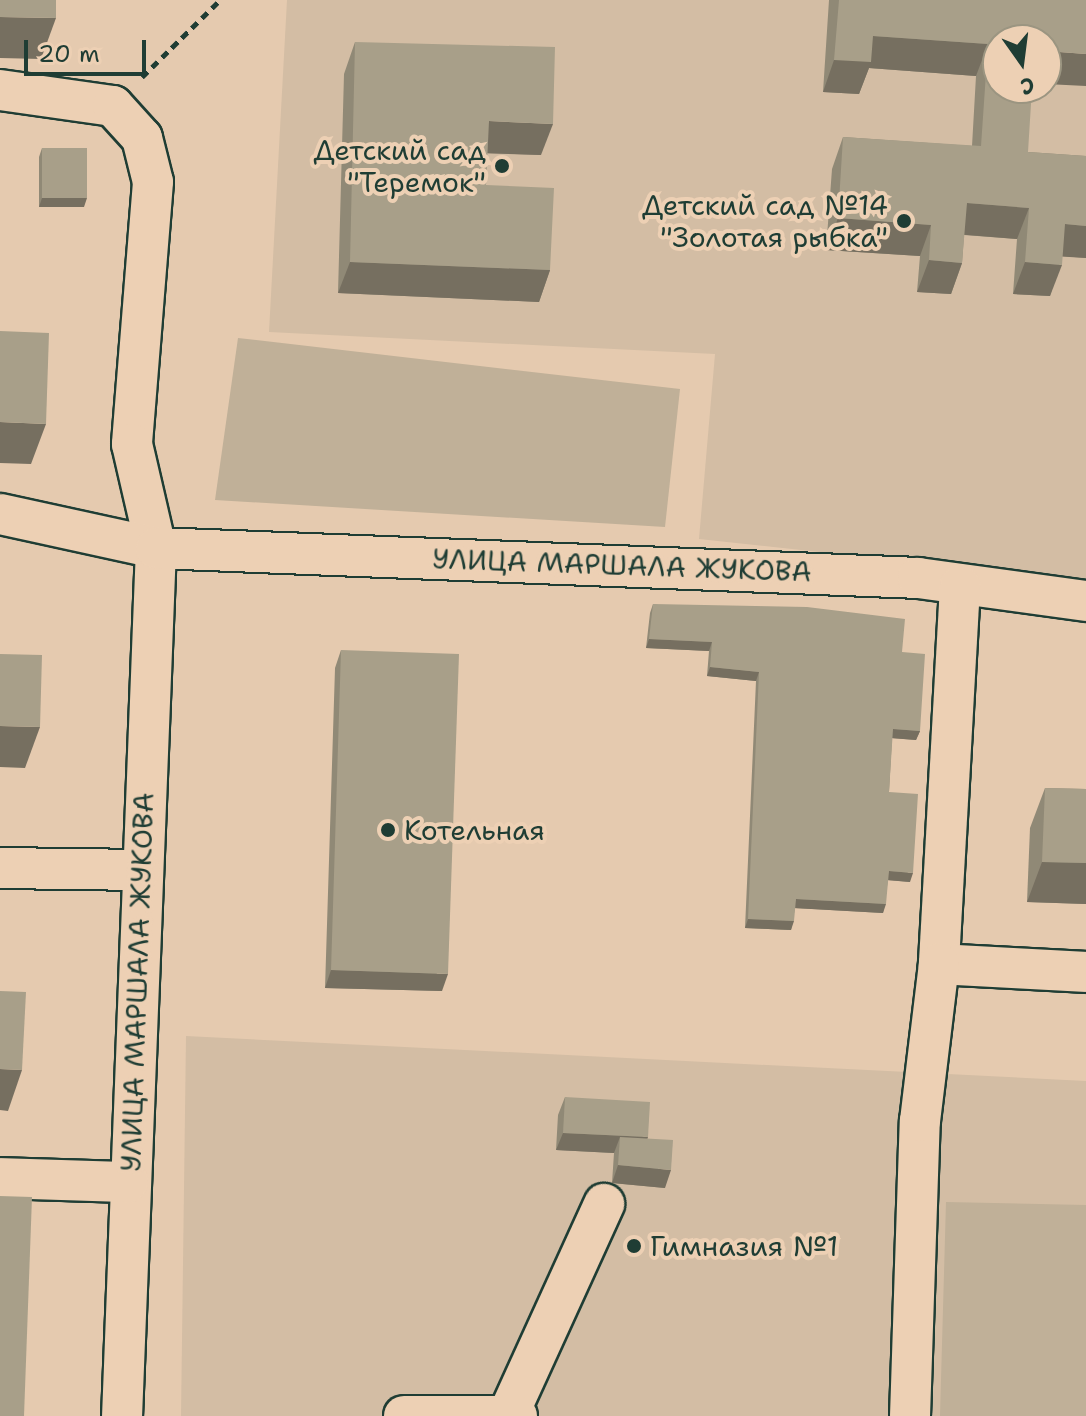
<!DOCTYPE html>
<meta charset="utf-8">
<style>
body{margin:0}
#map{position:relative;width:1086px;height:1416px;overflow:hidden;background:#e5caaf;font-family:"Shantell Sans",sans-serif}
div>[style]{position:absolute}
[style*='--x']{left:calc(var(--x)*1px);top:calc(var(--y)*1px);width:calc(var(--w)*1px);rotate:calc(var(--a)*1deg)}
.built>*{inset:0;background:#d3bda4}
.green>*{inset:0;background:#c0b098}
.path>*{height:5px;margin-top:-2.5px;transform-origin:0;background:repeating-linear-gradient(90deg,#1f3d34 0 8px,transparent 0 14px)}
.roads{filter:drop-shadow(2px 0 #1f3d34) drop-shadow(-2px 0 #1f3d34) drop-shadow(0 2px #1f3d34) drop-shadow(0 -2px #1f3d34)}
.minor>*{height:40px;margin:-20px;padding:0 20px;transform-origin:20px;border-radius:20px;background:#edd0b4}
.wall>*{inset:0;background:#908976}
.shaded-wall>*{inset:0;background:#766f60}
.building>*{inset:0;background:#a89f89}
.dots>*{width:22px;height:22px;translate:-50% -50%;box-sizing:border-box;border:4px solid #edd0b4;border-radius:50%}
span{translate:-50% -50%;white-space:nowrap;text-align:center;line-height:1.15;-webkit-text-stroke:8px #edd0b4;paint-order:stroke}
.poi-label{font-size:28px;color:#1f3d34}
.right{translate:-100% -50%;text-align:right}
.left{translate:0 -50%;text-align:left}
.street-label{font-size:28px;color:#1f3d34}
.north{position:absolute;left:982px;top:24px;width:80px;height:80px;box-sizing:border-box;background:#edd0b4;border:2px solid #9b9581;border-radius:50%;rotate:166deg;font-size:22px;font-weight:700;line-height:32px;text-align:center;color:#1f3d34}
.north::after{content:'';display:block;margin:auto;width:28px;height:36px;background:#1f3d34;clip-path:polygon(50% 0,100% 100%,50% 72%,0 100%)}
.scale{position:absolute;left:24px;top:40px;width:122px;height:36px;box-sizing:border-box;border:4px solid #1f3d34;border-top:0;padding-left:10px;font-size:24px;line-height:28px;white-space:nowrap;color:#1f3d34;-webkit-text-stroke:6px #edd0b4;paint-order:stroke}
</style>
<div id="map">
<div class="built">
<div style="clip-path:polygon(evenodd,287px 0,1086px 0,1086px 581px,699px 539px,715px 354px,269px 332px,287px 0,998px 40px,1046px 40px,1046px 88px,998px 88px,998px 40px)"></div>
<div style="clip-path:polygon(186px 1036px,1086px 1081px,1086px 1416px,181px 1416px)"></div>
</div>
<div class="green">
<div style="clip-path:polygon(238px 338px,680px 389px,665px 527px,215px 500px)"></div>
<div style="clip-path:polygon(946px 1202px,1086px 1205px,1086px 1416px,940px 1416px)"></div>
</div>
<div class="path">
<div style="--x:142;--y:77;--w:110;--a:-44.6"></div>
</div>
<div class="roads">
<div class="minor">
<div style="--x:0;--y:90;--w:114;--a:8.1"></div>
<div style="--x:113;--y:106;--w:43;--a:47.8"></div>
<div style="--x:142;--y:138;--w:45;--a:76"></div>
<div style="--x:153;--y:182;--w:263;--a:94.6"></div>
<div style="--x:132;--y:444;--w:107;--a:77"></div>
<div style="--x:156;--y:548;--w:869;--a:92.24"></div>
<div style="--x:0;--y:514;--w:160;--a:12.3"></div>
<div style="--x:156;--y:548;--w:763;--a:2.25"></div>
<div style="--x:918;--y:578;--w:170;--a:7.8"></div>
<div style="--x:960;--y:586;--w:379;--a:93.2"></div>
<div style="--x:939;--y:964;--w:147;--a:3.1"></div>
<div style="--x:0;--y:868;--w:140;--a:0.8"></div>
<div style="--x:0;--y:1178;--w:128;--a:1.8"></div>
<div style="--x:508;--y:1415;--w:232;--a:-65.5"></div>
<div style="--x:404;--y:1416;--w:113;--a:0"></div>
<div style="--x:910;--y:1416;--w:295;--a:-88.1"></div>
<div style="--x:920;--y:1121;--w:158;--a:-83.1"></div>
</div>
</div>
<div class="wall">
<div style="clip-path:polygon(829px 0,1086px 0,998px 40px,1028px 152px,1086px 156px,1086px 258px,1062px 256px,1050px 296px,1013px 294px,1017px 239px,964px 235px,962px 263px,951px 294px,917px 292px,920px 256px,826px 250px,832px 169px,843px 137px,972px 146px,976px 76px,869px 68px,859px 94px,823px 92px)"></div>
<div style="clip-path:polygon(355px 42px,541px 155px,487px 153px,486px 185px,550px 270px,539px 302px,338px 293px,344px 74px)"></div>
<div style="clip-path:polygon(42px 148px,84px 207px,39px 207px,39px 157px)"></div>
<div style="clip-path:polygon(653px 604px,902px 652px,920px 731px,916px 740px,892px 738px,889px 792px,910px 882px,888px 880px,883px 913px,795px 908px,791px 930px,745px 928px,756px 681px,707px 676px,709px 651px,646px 648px,650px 613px)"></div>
<div style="clip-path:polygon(341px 650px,442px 991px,325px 988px,335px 668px)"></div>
<div style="clip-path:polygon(1045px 788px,1086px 789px,1086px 904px,1027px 902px,1030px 828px)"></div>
<div style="clip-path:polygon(565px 1097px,648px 1139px,665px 1188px,612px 1183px,614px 1153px,556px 1150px,558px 1115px)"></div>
</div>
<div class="shaded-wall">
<div style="clip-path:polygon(0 17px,56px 18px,41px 59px,0 58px)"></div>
<div style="clip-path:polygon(873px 36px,988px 44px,976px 76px,869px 68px,859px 94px,823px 92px,834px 60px)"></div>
<div style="clip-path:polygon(1046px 51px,1086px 54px,1086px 86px,1046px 84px)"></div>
<div style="clip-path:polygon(489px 121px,553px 124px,541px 155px,477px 153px)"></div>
<div style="clip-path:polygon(42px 198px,87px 198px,84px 207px,39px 207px)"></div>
<div style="clip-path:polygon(967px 203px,1029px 208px,1017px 239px,955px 234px)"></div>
<div style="clip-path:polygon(838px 218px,931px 225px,920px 256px,826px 250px)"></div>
<div style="clip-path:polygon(1065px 224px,1086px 226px,1086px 258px,1053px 256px)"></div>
<div style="clip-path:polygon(929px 260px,962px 263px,951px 294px,917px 292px)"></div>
<div style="clip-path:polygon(350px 262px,550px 270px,539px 302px,338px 293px)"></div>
<div style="clip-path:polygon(1025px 262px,1062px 265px,1050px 296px,1013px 294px)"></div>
<div style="clip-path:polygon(0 422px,46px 424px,31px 464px,0 463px)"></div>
<div style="clip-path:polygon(649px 639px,712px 642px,709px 651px,646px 648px)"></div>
<div style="clip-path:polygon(710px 667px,759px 672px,756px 681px,707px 676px)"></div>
<div style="clip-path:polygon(0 726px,40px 727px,25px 768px,0 767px)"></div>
<div style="clip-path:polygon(893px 729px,920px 731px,916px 740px,890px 738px)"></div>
<div style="clip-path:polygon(1042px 862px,1086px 863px,1086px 904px,1027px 902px)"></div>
<div style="clip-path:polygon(889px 871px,913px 873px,910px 882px,886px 880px)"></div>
<div style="clip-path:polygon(796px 899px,886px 904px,883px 913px,793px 908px)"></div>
<div style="clip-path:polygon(748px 919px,794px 921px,791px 930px,745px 928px)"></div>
<div style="clip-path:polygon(331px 970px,448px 974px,442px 991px,325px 988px)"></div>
<div style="clip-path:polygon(0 1069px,22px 1070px,8px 1111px,0 1110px)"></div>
<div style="clip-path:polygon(563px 1133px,648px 1137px,642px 1155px,620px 1137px,614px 1153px,556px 1150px)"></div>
<div style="clip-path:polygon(618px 1165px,671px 1170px,665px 1188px,612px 1183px)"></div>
</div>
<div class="building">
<div style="clip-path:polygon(0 0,56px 0,56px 18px,0 17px)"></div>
<div style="clip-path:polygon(839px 0,1086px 0,1086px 54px,1046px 51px,1046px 40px,998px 40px,998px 88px,1032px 88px,1028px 152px,1086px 156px,1086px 226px,1065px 224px,1062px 265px,1025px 262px,1029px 208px,967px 203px,962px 263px,929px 260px,931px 225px,838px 218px,843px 137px,981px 146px,988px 44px,873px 36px,871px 62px,834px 60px)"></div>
<div style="clip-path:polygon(355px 42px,555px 47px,553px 124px,489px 121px,486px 185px,554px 188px,550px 270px,350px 262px)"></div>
<div style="clip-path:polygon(42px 148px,87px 148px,87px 198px,42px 198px)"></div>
<div style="clip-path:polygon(0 331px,49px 333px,46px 424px,0 422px)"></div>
<div style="clip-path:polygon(653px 604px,807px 607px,905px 619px,902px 652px,925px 654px,920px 731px,893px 729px,889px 792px,918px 794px,913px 873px,889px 871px,886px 904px,796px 899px,794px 921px,748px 919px,759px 672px,710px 667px,712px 642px,649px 639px)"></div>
<div style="clip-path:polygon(341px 650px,459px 654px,448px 974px,331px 970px)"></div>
<div style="clip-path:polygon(0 654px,42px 655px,40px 727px,0 726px)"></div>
<div style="clip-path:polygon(1045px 788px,1086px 789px,1086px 863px,1042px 862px)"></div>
<div style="clip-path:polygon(0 991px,26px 992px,22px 1070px,0 1069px)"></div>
<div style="clip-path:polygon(565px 1097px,650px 1102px,648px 1137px,563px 1133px)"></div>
<div style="clip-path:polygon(620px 1137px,673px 1140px,671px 1170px,618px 1165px)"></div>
<div style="clip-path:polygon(0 1196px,32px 1197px,24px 1416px,0 1416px)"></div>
</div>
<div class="dots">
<div style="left:502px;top:166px;background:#1f3d34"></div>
<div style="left:904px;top:221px;background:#1f3d34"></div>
<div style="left:388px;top:830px;background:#1f3d34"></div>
<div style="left:634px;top:1246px;background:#1f3d34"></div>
</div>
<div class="poi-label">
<span class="right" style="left:486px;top:166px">Детский сад<br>"Теремок"</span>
<span class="right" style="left:888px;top:221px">Детский сад №14<br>"Золотая рыбка"</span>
<span class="left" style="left:404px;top:830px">Котельная</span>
<span class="left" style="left:650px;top:1246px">Гимназия №1</span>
</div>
<div class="street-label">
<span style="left:622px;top:565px;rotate:2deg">УЛИЦА МАРШАЛА ЖУКОВА</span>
<span style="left:137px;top:982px;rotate:-88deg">УЛИЦА МАРШАЛА ЖУКОВА</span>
</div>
<div class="north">С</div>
<div class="scale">20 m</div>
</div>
